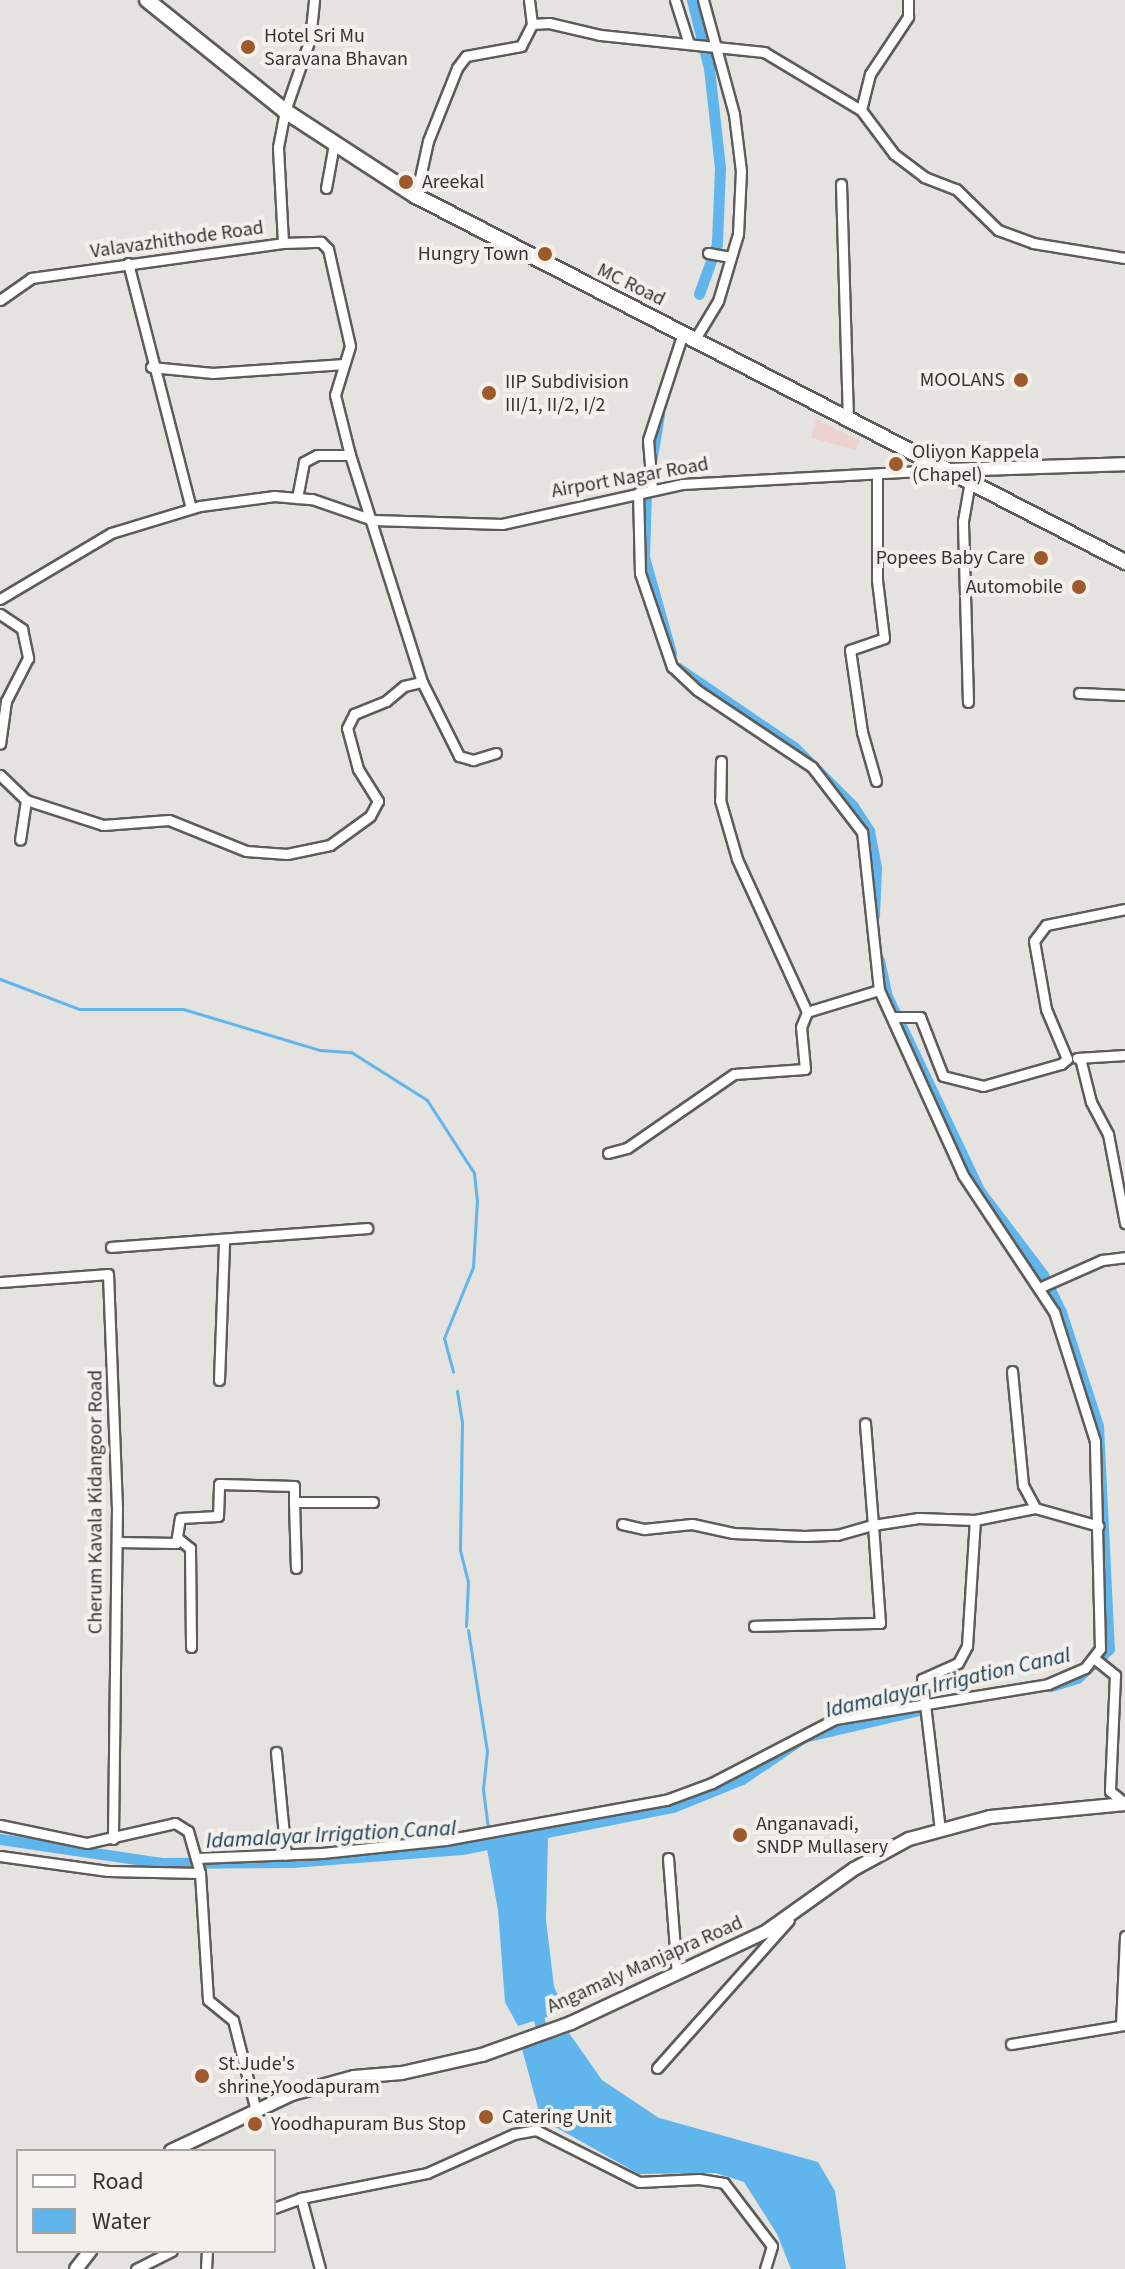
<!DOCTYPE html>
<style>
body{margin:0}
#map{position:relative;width:1125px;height:2269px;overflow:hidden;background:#e5e3df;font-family:"Source Sans 3",sans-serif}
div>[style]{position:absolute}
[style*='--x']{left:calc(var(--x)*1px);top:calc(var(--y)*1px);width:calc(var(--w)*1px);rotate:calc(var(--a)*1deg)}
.commercial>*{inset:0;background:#edd3cf}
.water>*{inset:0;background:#60b5ec}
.stream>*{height:3px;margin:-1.5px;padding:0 1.5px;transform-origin:1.5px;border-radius:1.5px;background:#60b5ec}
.canal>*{height:11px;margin:-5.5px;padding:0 5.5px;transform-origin:5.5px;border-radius:5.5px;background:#60b5ec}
.roads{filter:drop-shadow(2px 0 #5e5c58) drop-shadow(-2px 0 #5e5c58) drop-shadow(0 2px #5e5c58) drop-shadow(0 -2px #5e5c58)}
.street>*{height:9px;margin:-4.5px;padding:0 4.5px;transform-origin:4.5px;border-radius:4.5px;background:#fff}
.secondary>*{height:12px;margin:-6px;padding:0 6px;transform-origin:6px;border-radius:6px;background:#fff}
.primary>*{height:14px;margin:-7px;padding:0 7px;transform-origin:7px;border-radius:7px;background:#fff}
.dots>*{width:22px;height:22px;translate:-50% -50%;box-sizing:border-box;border:4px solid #f3f0ec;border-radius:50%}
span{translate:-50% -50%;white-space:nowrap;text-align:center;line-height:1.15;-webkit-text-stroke:8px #f3f0ec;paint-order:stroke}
.poi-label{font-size:20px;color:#353432}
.left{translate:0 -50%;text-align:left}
.right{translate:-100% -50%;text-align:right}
.street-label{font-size:20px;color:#353432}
.water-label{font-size:22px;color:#173c52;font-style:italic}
.legend{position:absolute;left:16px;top:2149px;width:260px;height:104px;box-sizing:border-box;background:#f3f0ec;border:2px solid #a7a5a2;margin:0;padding:10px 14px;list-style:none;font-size:24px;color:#353432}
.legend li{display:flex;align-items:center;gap:16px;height:40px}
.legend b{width:40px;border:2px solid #a7a5a2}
</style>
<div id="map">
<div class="commercial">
<div style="clip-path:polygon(816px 419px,860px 441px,856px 450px,811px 438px)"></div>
</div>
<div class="water">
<div style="clip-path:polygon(548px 1837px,546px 1920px,554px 1987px,566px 2011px,518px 2026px,505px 2002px,498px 1910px,487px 1849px)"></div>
<div style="clip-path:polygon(569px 2033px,602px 2080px,659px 2118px,818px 2162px,835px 2191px,846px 2269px,791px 2269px,777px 2234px,744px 2182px,716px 2173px,639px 2174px,541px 2119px,522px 2049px)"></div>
</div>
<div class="stream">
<div style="--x:0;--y:979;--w:85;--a:20.8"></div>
<div style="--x:79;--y:1009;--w:104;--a:0"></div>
<div style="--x:183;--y:1009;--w:143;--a:16.7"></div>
<div style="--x:320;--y:1050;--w:31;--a:4"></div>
<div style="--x:351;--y:1052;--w:90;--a:32.3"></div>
<div style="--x:427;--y:1100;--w:87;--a:57.2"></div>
<div style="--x:474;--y:1173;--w:27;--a:84"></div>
<div style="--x:477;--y:1200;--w:67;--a:93.4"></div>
<div style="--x:473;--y:1267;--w:77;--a:112.2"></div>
<div style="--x:444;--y:1338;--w:35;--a:75"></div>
<div style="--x:457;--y:1391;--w:30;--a:81"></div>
<div style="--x:462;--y:1421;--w:129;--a:90.9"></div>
<div style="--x:460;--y:1550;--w:32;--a:76"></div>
<div style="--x:468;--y:1581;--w:45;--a:92.5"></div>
<div style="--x:468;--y:1630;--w:122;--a:81.1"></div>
<div style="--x:487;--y:1751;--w:39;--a:96"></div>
<div style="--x:483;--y:1790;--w:53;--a:82.5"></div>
</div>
<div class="canal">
<div style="--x:692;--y:0;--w:70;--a:76"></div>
<div style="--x:709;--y:68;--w:101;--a:83.7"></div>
<div style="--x:720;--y:168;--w:76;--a:92.3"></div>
<div style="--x:717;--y:244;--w:53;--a:109.8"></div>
<div style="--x:659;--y:415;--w:77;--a:99.7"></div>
<div style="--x:646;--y:491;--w:66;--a:91.7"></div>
<div style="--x:644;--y:557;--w:100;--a:74.3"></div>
<div style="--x:678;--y:668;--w:140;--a:34.3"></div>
<div style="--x:794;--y:747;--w:83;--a:45"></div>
<div style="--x:853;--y:806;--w:30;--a:57"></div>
<div style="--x:869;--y:831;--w:38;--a:79"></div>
<div style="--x:876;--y:868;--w:47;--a:92.4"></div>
<div style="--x:879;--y:960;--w:35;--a:78"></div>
<div style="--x:886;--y:994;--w:217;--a:64.6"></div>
<div style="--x:979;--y:1190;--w:106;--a:53"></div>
<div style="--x:1043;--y:1275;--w:41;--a:64.1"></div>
<div style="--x:1061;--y:1312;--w:120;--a:72"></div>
<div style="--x:1098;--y:1426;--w:223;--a:87.2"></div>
<div style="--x:1109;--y:1649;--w:43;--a:137.8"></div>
<div style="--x:1077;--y:1678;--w:28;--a:163"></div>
<div style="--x:0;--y:1839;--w:165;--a:8.4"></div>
<div style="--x:163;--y:1863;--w:129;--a:-0.4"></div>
<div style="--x:292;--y:1862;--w:170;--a:-4.4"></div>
<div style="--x:462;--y:1849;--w:215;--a:-11.3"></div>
<div style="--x:673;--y:1807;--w:74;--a:-22.1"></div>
<div style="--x:742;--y:1779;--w:75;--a:-34.1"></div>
<div style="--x:804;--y:1737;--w:122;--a:-13.2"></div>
<div style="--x:535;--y:2006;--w:51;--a:74.1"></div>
</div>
<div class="roads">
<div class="street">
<div style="--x:529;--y:0;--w:24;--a:83"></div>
<div style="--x:675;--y:0;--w:46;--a:72.3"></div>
<div style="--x:861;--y:110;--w:37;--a:-76"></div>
<div style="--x:870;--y:74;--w:69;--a:-56.3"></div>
<div style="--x:908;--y:17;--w:17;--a:-90"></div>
<div style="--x:841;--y:184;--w:233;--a:88.3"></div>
<div style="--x:326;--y:188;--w:45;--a:-79.7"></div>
<div style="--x:416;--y:196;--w:56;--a:-77.7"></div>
<div style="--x:428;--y:141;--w:79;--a:-68.3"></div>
<div style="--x:457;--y:68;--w:15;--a:-53"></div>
<div style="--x:466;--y:56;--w:56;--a:-10.3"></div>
<div style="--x:521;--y:46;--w:25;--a:-63"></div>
<div style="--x:532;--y:24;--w:17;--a:-3"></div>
<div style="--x:549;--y:23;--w:52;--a:13.2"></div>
<div style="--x:600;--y:35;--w:165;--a:5.9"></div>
<div style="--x:764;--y:52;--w:113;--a:30.9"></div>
<div style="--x:861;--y:110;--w:55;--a:53.1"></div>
<div style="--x:894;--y:154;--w:38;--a:37"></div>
<div style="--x:924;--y:177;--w:34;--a:21"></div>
<div style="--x:956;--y:189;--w:59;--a:44.3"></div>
<div style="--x:998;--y:230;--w:37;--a:20"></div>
<div style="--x:1033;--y:243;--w:93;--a:9.3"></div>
<div style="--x:283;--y:243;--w:38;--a:-2"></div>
<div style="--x:321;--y:242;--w:10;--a:45"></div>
<div style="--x:328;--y:249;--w:99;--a:77.2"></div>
<div style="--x:350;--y:346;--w:51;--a:107"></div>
<div style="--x:335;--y:395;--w:62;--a:76"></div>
<div style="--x:350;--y:455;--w:33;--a:180"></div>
<div style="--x:317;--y:455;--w:15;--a:152"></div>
<div style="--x:304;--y:462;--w:37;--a:101"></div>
<div style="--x:708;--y:253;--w:23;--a:10"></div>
<div style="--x:128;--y:263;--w:253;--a:75.6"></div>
<div style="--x:0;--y:300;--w:38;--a:-35"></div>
<div style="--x:31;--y:278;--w:254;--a:-7.9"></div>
<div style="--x:283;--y:243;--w:96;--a:-93"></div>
<div style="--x:278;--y:147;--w:37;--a:-79"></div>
<div style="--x:285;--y:111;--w:76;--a:-70.9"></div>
<div style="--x:310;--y:39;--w:39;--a:-84"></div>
<div style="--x:695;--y:339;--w:44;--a:-58.8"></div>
<div style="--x:718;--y:301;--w:70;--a:-73.4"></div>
<div style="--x:738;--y:234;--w:63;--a:-87.3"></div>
<div style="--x:741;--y:171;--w:57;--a:-97"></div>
<div style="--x:734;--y:114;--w:118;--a:-105.2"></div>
<div style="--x:151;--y:367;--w:62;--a:5.5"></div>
<div style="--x:213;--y:373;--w:131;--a:-3.9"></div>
<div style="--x:350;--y:455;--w:238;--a:72.4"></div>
<div style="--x:652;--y:489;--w:49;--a:-94.7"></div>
<div style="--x:648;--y:440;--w:113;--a:-71.9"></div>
<div style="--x:0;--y:599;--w:129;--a:-30.7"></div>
<div style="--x:111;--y:533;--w:93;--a:-16.9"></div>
<div style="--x:200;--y:506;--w:75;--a:-7.7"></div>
<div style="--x:274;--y:496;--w:38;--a:5"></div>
<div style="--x:312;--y:499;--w:65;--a:19"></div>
<div style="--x:373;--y:520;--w:129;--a:1.8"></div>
<div style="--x:502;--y:524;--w:184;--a:-12.5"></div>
<div style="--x:682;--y:484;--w:262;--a:-3.1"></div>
<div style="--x:0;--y:614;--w:27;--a:34"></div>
<div style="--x:22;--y:629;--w:30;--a:78"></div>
<div style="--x:28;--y:658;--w:48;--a:117.1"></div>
<div style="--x:6;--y:701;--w:43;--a:97.9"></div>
<div style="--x:1079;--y:693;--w:46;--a:2.5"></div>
<div style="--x:968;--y:702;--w:181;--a:-91.6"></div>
<div style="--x:963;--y:521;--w:41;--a:-80.1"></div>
<div style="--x:721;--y:761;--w:39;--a:91"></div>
<div style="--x:720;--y:800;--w:61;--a:73.9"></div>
<div style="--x:737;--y:859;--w:168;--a:65.4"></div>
<div style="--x:0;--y:775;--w:36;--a:44"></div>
<div style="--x:26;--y:800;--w:40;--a:98.5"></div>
<div style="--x:876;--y:781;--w:51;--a:-105.9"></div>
<div style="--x:862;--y:732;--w:83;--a:-98.3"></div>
<div style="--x:850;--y:650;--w:36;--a:-19"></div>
<div style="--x:884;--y:638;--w:58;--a:-96.9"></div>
<div style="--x:877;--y:580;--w:106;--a:-90"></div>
<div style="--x:26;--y:800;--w:81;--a:18"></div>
<div style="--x:103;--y:825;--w:66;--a:-4.3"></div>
<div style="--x:169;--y:820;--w:83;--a:21.9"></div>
<div style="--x:246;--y:851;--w:41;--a:4.2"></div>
<div style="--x:287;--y:854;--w:44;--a:-11.8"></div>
<div style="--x:330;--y:845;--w:49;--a:-35.9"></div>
<div style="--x:370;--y:816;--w:17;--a:-62"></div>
<div style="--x:378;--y:801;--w:38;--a:-122"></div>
<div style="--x:358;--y:769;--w:42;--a:-105"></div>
<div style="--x:347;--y:728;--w:16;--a:-63"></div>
<div style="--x:354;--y:714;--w:35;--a:-22"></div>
<div style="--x:386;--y:701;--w:23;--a:-40"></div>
<div style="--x:404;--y:686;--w:18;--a:-13"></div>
<div style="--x:422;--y:682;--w:83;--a:63.4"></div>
<div style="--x:459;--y:756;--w:15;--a:16"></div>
<div style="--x:473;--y:760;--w:24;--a:-17"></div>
<div style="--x:892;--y:1017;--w:28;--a:0"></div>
<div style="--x:920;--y:1017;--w:63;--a:68.7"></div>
<div style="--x:943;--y:1076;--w:41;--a:14"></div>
<div style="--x:983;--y:1086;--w:81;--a:-15.8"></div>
<div style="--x:1061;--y:1064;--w:8;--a:-40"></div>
<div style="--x:1067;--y:1059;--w:54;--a:-112.8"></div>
<div style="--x:1046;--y:1009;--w:69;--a:-100"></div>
<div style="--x:1034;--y:941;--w:20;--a:-53"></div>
<div style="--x:1046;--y:925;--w:81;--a:-11.4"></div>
<div style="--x:1077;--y:1058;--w:48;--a:-3.6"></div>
<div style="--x:1080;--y:1058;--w:45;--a:76"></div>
<div style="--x:1091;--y:1102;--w:36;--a:62"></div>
<div style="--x:1108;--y:1134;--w:91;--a:79.2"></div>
<div style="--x:608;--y:1153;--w:20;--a:-15"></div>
<div style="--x:627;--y:1148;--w:130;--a:-34.7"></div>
<div style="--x:734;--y:1074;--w:71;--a:-4"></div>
<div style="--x:805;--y:1069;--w:42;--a:-95.4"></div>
<div style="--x:801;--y:1027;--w:16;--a:-68"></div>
<div style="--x:807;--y:1012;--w:75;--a:-17"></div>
<div style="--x:111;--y:1247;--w:257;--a:-4.2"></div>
<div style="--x:0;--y:1282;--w:108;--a:-4.2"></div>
<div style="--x:108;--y:1274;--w:233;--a:87.8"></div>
<div style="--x:117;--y:1507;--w:332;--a:90.7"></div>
<div style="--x:1041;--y:1287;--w:67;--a:-23.9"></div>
<div style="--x:1102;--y:1260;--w:23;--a:-7"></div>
<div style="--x:1012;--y:1371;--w:115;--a:84.5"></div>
<div style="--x:1023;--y:1485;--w:26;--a:62"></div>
<div style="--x:219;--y:1380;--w:138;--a:-87.9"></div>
<div style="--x:294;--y:1502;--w:66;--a:88.3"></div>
<div style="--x:622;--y:1524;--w:23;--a:13"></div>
<div style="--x:644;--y:1529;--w:48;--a:-5.9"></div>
<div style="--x:692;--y:1524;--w:42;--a:12.4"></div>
<div style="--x:733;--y:1533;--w:71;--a:2.4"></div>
<div style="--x:804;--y:1536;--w:33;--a:-2"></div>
<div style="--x:837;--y:1535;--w:37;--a:-16"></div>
<div style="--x:873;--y:1525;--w:102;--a:-94.5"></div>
<div style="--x:180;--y:1540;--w:13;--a:39"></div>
<div style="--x:190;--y:1548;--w:99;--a:89.4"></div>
<div style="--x:117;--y:1542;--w:59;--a:1"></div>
<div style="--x:176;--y:1543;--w:25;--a:-81"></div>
<div style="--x:180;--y:1518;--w:38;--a:-3"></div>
<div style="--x:218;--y:1516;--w:32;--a:-88"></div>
<div style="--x:219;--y:1484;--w:75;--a:1.5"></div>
<div style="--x:294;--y:1486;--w:16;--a:90"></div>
<div style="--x:294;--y:1502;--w:79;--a:0"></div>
<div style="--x:754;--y:1626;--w:126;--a:-1.4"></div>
<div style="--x:880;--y:1623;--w:98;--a:-94.1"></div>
<div style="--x:873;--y:1525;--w:46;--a:-8.8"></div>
<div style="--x:918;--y:1518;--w:57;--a:2"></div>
<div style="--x:975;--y:1520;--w:61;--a:-11.3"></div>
<div style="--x:1035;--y:1508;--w:66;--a:15.7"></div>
<div style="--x:1095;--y:1659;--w:26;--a:39"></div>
<div style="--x:1115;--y:1675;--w:116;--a:92.5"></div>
<div style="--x:1110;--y:1791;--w:19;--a:39"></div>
<div style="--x:276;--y:1752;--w:103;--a:84.5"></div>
<div style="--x:0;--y:1825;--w:89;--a:11.7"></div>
<div style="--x:87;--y:1843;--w:90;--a:-12.8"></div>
<div style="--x:175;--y:1823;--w:15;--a:32"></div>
<div style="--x:188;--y:1831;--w:44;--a:74.1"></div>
<div style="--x:940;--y:1830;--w:152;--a:-96.8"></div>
<div style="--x:922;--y:1679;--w:39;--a:-24"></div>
<div style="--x:958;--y:1663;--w:19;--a:-62"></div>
<div style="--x:967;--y:1646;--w:126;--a:-86.4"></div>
<div style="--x:0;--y:1856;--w:109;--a:7.9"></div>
<div style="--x:108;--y:1871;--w:92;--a:1.2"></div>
<div style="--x:200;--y:1873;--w:127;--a:86.4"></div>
<div style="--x:208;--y:2000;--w:32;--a:39"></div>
<div style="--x:233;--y:2020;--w:94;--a:75.8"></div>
<div style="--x:197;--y:1858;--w:125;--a:-2.3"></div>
<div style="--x:322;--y:1853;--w:124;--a:-6"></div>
<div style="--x:445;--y:1840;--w:225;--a:-10.3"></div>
<div style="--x:666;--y:1800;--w:49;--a:-20.3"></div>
<div style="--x:712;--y:1783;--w:139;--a:-27.5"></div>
<div style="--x:835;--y:1719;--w:216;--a:-9.3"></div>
<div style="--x:1048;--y:1684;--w:40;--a:-23.4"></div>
<div style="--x:1085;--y:1668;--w:24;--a:-52"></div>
<div style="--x:1100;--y:1649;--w:208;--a:-91.4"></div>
<div style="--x:1095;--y:1441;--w:135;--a:-107.6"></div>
<div style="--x:1054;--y:1312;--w:164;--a:-123.6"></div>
<div style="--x:963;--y:1175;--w:203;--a:-114.4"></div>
<div style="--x:879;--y:990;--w:159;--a:-96.1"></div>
<div style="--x:862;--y:832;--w:82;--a:-127.6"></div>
<div style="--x:812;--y:767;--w:138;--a:-146.2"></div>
<div style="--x:697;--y:690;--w:34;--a:-137"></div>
<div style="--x:672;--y:667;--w:99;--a:-108.8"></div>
<div style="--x:640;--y:573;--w:80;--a:-91.4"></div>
<div style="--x:668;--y:1858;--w:116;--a:85.6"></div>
<div style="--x:1121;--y:2025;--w:89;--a:-87.4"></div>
<div style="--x:1011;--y:2044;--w:116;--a:-9.5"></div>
<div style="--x:657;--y:2068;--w:198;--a:-48.3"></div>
<div style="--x:301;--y:2198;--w:128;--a:-11.2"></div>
<div style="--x:427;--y:2173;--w:95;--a:-24.1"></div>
<div style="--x:514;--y:2134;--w:22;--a:-10"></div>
<div style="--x:536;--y:2130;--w:115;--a:26.8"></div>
<div style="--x:639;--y:2182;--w:60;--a:-2.9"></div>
<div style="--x:699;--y:2179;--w:25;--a:9"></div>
<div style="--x:724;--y:2183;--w:79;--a:52.7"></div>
<div style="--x:772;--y:2246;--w:24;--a:107"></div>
<div style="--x:274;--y:2208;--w:29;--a:-20"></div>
<div style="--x:301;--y:2198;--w:73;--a:75"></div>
<div style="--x:136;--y:2269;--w:40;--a:-26.6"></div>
<div style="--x:206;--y:2269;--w:18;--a:-87"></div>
</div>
<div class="secondary">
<div style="--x:947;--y:470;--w:178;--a:-1.9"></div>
<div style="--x:171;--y:2151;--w:134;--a:-25.2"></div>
<div style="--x:292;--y:2094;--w:64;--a:-15.3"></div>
<div style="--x:354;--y:2077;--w:48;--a:-4.8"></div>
<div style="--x:402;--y:2073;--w:82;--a:-12.7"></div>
<div style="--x:482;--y:2055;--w:95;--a:-19.8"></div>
<div style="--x:571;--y:2023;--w:217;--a:-25.1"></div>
<div style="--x:767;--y:1931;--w:107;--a:-35.5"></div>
<div style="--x:854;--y:1869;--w:63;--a:-28.6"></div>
<div style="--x:909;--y:1839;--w:84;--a:-15.2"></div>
<div style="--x:990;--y:1817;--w:136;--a:-5.5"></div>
<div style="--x:76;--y:2269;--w:23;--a:-52"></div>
</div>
<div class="primary">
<div style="--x:147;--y:0;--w:177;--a:38.8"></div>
<div style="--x:285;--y:111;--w:156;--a:33"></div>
<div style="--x:416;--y:196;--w:798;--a:27.3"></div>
</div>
</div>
<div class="dots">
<div style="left:248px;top:47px;background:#9e5a2b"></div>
<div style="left:406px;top:182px;background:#9e5a2b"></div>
<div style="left:545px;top:254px;background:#9e5a2b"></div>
<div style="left:1021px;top:380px;background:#9e5a2b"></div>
<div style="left:489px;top:393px;background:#9e5a2b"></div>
<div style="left:896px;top:464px;background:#9e5a2b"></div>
<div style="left:1041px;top:558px;background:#9e5a2b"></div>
<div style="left:1079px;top:587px;background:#9e5a2b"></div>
<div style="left:740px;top:1835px;background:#9e5a2b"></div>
<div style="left:202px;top:2076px;background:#9e5a2b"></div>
<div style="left:486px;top:2117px;background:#9e5a2b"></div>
<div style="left:255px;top:2124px;background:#9e5a2b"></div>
</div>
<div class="poi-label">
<span class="left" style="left:264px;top:48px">Hotel Sri Mu<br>Saravana Bhavan</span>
<span class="left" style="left:422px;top:182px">Areekal</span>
<span class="right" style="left:529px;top:254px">Hungry Town</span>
<span class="right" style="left:1005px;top:380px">MOOLANS</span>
<span class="left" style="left:505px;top:394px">IIP Subdivision<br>III/1, II/2, I/2</span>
<span class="left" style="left:912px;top:464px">Oliyon Kappela<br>(Chapel)</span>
<span class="right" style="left:1025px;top:558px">Popees Baby Care</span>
<span class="right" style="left:1063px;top:587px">Automobile</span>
<span class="left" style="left:756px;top:1836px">Anganavadi,<br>SNDP Mullasery</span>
<span class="left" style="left:218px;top:2076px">St.Jude's<br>shrine,Yoodapuram</span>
<span class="left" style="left:502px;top:2117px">Catering Unit</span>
<span class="left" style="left:271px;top:2124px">Yoodhapuram Bus Stop</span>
</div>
<div class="street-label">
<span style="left:177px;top:240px;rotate:-8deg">Valavazhithode Road</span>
<span style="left:631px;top:285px;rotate:26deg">MC Road</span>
<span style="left:630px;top:478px;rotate:-10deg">Airport Nagar Road</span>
<span style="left:96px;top:1502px;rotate:-90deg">Cherum Kavala Kidangoor Road</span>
<span style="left:645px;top:1965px;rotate:-24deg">Angamaly Manjapra Road</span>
</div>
<div class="water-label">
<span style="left:948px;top:1683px;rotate:-13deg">Idamalayar Irrigation Canal</span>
<span style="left:331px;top:1835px;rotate:-3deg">Idamalayar Irrigation Canal</span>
</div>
<ul class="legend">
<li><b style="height:10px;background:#fff"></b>Road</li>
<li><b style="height:22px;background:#60b5ec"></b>Water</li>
</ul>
</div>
